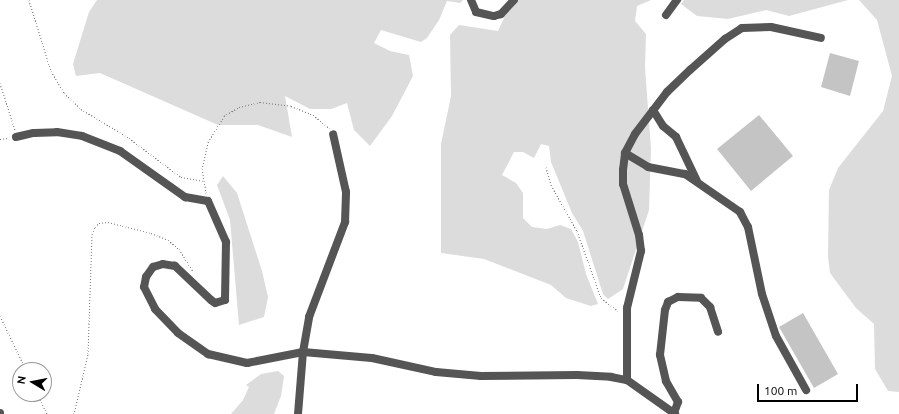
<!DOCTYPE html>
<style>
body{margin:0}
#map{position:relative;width:899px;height:414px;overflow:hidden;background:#fff;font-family:Ubuntu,sans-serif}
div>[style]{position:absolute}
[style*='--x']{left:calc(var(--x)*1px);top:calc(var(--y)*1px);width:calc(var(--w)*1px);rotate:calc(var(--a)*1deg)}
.green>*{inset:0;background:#dcdcdc}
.building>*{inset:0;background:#c4c4c4}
.path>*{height:1px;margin-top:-0.5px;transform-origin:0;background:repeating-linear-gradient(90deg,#777 0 1px,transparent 0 3px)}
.minor>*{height:8px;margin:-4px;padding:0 4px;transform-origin:4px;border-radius:4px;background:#555}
span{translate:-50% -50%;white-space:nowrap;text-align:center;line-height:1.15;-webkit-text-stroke:3px #fff;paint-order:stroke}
.north{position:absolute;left:12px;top:362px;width:40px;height:40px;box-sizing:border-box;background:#fff;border:1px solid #999;border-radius:50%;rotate:280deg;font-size:11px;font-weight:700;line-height:16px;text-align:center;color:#000}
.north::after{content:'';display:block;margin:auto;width:14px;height:18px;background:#000;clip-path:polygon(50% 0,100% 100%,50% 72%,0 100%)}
.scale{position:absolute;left:757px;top:384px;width:101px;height:18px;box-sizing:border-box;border:2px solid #000;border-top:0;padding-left:5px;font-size:12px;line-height:14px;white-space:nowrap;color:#000;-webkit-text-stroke:3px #fff;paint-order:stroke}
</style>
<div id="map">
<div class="green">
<div style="clip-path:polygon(97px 0,463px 0,460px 3px,447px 1px,439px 20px,427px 38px,421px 42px,381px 30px,374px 43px,390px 51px,409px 55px,413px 76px,392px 116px,370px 146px,354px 130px,347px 103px,331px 109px,310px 109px,285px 96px,292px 137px,258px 125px,218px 125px,100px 73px,76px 76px,73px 64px,89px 12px)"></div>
<div style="clip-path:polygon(519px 0,651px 0,637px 6px,635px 21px,646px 34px,645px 68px,651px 148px,649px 210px,623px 289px,608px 299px,603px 294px,583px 231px,572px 213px,551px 162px,549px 146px,541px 144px,534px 158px,523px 152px,514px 152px,502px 175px,516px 183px,523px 193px,523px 218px,532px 227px,547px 229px,560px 225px,571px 229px,578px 242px,586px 274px,598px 304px,591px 306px,566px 298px,551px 285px,484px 259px,441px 253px,441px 144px,451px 96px,450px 35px,459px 25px,498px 31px,505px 16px)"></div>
<div style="clip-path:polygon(684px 0,848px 0,789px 16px,766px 10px,728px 19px,697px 16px,681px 4px)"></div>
<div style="clip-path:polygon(859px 0,899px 0,899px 392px,888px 391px,875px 369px,874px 324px,856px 308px,830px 273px,828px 257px,829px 190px,838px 168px,883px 111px,892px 76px,877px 20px)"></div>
<div style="clip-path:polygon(223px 176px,237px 193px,262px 271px,268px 297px,264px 317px,239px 325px,230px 220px,217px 185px)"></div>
<div style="clip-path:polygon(278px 371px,284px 376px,281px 396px,274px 414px,231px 414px,243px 400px,249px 387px,246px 385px,261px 374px)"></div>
</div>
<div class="building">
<div style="clip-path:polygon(830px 53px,859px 61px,850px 96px,821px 87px)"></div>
<div style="clip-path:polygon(759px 115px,793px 156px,751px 191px,717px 149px)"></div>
<div style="clip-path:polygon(803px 313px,838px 374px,814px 388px,779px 327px)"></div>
</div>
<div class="path">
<div style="--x:29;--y:0;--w:74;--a:72.8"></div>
<div style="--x:51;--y:71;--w:26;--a:59"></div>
<div style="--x:64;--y:93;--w:23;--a:43"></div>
<div style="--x:81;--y:109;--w:56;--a:31.1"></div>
<div style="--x:129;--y:138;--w:65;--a:36.9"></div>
<div style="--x:181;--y:177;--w:22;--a:10"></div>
<div style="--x:0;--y:83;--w:49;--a:72.3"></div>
<div style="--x:0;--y:139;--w:8;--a:-7"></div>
<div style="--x:546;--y:167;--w:19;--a:74"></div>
<div style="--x:551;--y:185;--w:53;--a:60.5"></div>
<div style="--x:577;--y:231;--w:71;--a:70.3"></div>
<div style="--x:601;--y:298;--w:21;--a:37"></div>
<div style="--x:206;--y:193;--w:24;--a:-99"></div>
<div style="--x:202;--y:169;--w:28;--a:-77"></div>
<div style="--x:208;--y:142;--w:31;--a:-58"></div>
<div style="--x:224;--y:116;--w:17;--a:-31"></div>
<div style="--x:239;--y:107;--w:22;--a:-13"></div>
<div style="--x:260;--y:102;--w:31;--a:7"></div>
<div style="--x:291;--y:106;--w:24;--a:22"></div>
<div style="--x:313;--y:115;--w:21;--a:39"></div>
<div style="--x:0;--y:316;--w:60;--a:64.3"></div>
<div style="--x:37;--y:394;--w:22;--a:63"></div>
<div style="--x:74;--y:414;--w:62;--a:-76.9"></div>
<div style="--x:88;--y:354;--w:120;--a:-88.1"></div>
<div style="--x:92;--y:234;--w:8;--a:-67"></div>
<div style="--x:95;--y:227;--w:6;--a:-45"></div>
<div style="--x:99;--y:223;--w:9;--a:-6"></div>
<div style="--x:108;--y:222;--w:44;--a:14.3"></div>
<div style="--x:151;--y:233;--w:18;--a:22"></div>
<div style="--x:168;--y:240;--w:14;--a:39"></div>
<div style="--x:179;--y:249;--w:26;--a:58"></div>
</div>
<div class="minor">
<div style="--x:471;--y:0;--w:13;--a:67"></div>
<div style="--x:476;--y:12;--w:18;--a:13"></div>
<div style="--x:494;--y:16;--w:7;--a:-16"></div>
<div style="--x:501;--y:14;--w:19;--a:-47"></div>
<div style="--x:666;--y:15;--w:19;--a:-54"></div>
<div style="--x:653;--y:110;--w:19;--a:58"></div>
<div style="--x:663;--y:126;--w:17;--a:40"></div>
<div style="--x:676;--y:137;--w:49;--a:64.5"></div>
<div style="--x:16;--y:137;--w:18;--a:-13"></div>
<div style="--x:34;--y:133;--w:23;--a:-2"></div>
<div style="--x:57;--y:132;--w:25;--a:9"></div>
<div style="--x:82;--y:136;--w:41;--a:21.5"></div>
<div style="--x:120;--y:151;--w:80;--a:35.3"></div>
<div style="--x:185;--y:197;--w:23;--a:10"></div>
<div style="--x:208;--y:201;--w:45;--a:66.3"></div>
<div style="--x:226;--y:242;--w:58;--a:91"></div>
<div style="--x:225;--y:300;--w:10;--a:163"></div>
<div style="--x:215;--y:303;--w:5;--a:-143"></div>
<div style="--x:211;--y:300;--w:50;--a:-136.6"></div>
<div style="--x:175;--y:266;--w:12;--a:-171"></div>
<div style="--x:163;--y:264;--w:10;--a:163"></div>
<div style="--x:153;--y:267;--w:12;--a:125"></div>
<div style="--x:146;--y:277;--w:10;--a:101"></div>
<div style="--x:144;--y:287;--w:25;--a:63"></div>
<div style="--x:155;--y:309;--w:33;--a:46"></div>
<div style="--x:178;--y:333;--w:37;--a:35"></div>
<div style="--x:208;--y:354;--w:40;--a:13"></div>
<div style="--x:247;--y:363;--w:57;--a:-11.1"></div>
<div style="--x:303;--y:352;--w:69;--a:5"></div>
<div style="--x:372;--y:358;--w:66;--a:12.3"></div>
<div style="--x:436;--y:372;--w:45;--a:5.1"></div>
<div style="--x:481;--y:376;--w:96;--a:-0.6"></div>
<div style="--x:577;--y:375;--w:34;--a:3"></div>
<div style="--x:611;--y:377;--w:16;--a:11"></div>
<div style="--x:627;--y:380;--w:59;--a:35.3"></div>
<div style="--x:625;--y:153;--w:27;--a:31"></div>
<div style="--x:648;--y:167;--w:38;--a:11"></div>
<div style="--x:685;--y:174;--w:67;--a:34.6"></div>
<div style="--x:740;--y:212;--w:17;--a:62"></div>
<div style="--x:748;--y:227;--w:68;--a:78.2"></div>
<div style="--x:762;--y:294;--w:44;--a:71.6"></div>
<div style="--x:776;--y:336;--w:62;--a:60.9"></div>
<div style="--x:627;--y:380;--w:72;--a:-90"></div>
<div style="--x:627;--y:308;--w:59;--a:-76.2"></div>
<div style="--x:641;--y:251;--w:16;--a:-97"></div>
<div style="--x:639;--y:235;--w:53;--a:-107.4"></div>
<div style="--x:623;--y:184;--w:14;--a:-90"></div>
<div style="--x:623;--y:170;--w:17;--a:-83"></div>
<div style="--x:625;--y:153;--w:21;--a:-62"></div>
<div style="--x:635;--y:134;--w:53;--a:-52.7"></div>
<div style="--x:667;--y:92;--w:32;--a:-44"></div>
<div style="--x:690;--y:70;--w:47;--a:-41.5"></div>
<div style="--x:725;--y:39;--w:20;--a:-33"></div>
<div style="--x:742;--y:28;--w:29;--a:-2"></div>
<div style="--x:771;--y:27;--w:51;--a:12.4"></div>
<div style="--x:0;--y:413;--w:1;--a:90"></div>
<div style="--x:674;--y:413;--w:12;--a:-70"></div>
<div style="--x:678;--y:402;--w:24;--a:-120"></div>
<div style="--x:666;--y:381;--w:27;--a:-103"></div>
<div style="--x:660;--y:355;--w:45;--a:-83.7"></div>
<div style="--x:665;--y:310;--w:9;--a:-69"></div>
<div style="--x:668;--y:302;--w:11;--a:-27"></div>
<div style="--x:678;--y:297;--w:23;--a:2"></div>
<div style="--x:701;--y:298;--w:13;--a:45"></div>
<div style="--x:710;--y:307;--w:26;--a:72"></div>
<div style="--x:298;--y:414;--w:62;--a:-85.4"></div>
<div style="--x:303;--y:352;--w:36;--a:-80"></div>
<div style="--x:309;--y:317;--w:102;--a:-69.2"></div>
<div style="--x:345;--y:222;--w:30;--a:-88"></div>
<div style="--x:346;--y:192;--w:59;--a:-102.6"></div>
</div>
<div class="north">N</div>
<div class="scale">100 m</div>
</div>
